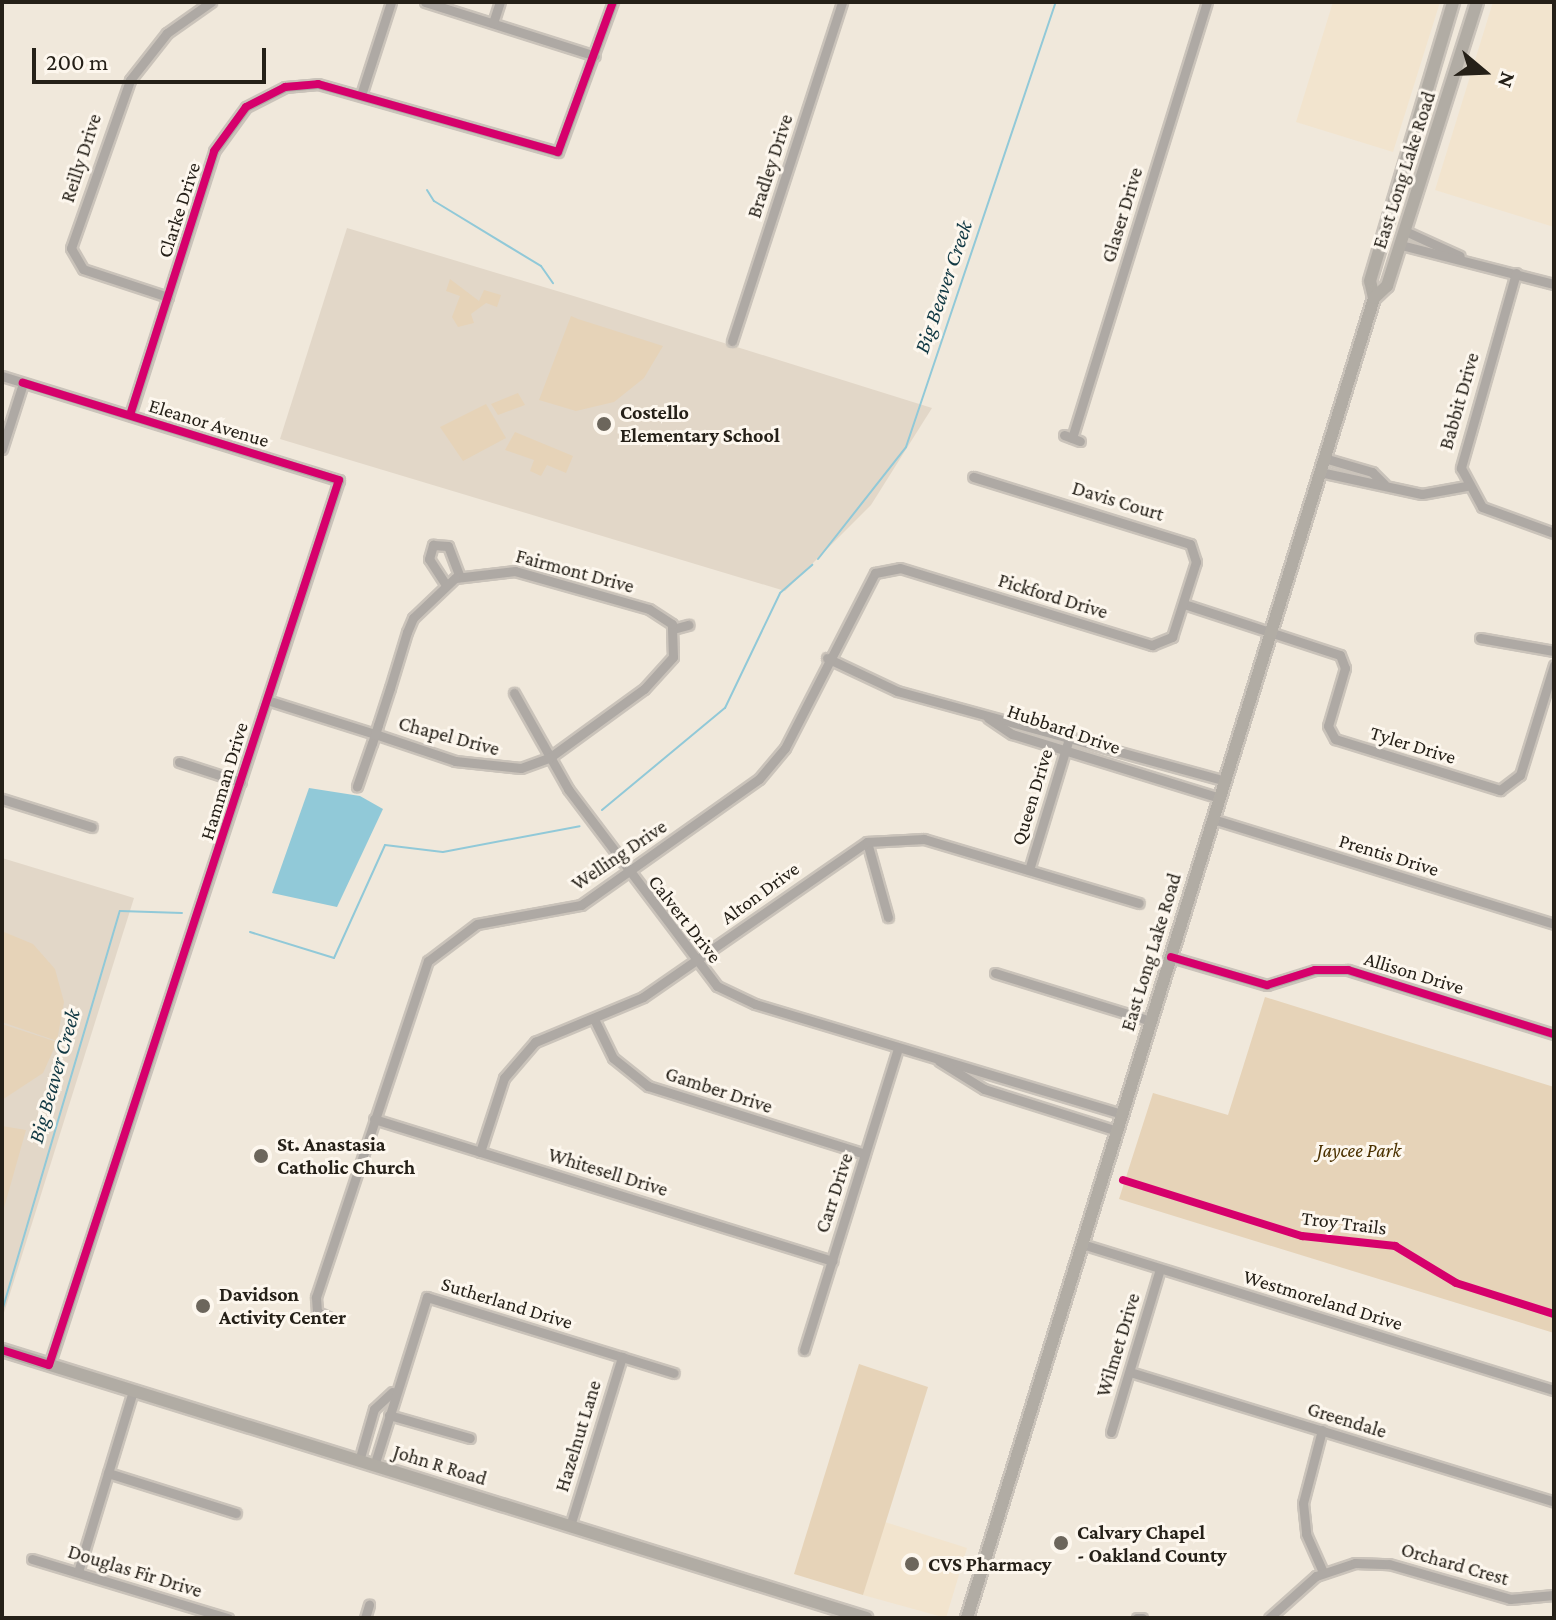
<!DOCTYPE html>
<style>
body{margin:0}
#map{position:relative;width:1556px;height:1620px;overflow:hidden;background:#f0e8db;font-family:"Crimson Pro",serif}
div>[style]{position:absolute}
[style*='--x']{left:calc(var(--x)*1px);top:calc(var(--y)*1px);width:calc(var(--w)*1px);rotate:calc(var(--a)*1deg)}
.built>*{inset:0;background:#f2e4ce}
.education>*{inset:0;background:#e2d7c8}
.green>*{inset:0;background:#e6d3b8}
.water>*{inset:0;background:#91c9d8}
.stream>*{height:2px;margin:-1px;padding:0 1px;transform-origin:1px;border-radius:1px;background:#91c9d8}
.roads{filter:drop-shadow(2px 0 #cac3ba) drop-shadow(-2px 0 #cac3ba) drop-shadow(0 2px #cac3ba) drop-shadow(0 -2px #cac3ba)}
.minor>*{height:9px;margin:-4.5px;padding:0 4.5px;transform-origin:4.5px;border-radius:4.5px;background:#aea9a4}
.major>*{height:12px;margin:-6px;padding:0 6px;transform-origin:6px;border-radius:6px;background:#b1aca4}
.cycleway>*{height:8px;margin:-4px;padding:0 4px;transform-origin:4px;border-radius:4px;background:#d6006c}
.dots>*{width:22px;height:22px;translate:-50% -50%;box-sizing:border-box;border:4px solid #fdf7ee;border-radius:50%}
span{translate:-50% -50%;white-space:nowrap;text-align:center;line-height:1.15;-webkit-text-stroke:6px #fdf7ee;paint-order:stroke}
.street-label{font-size:20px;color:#252018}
.poi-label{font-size:20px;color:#252018;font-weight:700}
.left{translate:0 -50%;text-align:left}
.park-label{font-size:20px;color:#4b3100;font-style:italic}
.water-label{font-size:22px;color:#103843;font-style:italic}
.frame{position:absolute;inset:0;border:4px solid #252018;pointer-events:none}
.north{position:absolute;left:1444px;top:32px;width:80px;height:80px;-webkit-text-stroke:6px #fdf7ee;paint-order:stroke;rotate:109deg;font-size:22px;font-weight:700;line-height:32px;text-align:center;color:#252018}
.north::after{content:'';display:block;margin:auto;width:28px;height:36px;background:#252018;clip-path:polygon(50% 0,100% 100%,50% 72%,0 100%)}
.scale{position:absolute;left:32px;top:48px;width:234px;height:36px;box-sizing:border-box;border:4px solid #252018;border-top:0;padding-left:10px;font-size:24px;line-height:28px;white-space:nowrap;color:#252018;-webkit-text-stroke:6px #fdf7ee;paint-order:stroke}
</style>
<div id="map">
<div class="built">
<div style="clip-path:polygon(1333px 2px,1440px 2px,1393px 152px,1296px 122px)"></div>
<div style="clip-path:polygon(1493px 2px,1554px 2px,1554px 227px,1435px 190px)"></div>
<div style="clip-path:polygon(885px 1522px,967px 1548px,946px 1618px,863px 1595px)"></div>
</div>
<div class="education">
<div style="clip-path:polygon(347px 228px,577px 297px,932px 408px,871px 505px,785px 591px,280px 439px)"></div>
<div style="clip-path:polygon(2px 858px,134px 898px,2px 1319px)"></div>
</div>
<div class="green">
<div style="clip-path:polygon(450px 279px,479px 301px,484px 290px,501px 295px,497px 307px,486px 303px,471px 314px,474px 323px,458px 327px,452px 317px,460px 296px,446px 291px)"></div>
<div style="clip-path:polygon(571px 316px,578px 319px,663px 346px,644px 378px,614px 402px,576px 411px,539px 400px)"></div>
<div style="clip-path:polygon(518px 393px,525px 405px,498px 415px,491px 404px)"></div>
<div style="clip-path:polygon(486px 404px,506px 438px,463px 461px,440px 427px)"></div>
<div style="clip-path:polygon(515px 432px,573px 456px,566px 473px,547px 465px,541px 476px,530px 471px,534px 460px,505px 450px)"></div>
<div style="clip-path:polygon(4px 932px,33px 944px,55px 969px,64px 1002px,57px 1041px,2px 1022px)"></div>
<div style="clip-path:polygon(1265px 997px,1554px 1087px,1554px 1333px,1119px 1199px,1153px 1093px,1228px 1115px)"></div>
<div style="clip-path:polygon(2px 1024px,57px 1042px,43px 1073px,2px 1100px)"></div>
<div style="clip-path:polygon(2px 1126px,26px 1130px,2px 1215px)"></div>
<div style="clip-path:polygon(859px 1364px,928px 1387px,863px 1595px,794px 1574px)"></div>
</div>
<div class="water">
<div style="clip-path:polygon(309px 788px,360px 796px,383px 809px,337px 907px,272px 893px)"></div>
</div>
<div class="stream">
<div style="--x:427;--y:190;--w:13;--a:58"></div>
<div style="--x:434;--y:201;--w:125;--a:31.3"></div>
<div style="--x:541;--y:266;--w:21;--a:55"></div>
<div style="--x:818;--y:559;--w:142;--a:-51.8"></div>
<div style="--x:906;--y:447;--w:470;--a:-71.4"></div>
<div style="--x:602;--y:810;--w:160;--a:-39.7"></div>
<div style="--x:725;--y:708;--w:127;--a:-64.4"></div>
<div style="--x:780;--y:593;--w:43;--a:-41.2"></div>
<div style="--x:250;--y:932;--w:88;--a:17.2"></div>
<div style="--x:334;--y:958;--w:124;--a:-65.7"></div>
<div style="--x:385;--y:845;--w:58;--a:6.9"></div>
<div style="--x:443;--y:852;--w:139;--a:-10.7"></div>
<div style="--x:2;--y:1311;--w:417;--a:-73.6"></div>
<div style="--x:120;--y:911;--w:62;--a:1.8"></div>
</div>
<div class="roads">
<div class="minor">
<div style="--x:425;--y:2;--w:178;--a:17.6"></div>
<div style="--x:493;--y:23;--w:22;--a:-72"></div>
<div style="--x:361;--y:95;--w:98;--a:-72.1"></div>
<div style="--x:1405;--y:231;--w:60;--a:24.4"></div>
<div style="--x:1401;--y:245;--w:158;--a:14.3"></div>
<div style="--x:1516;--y:273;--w:203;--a:105.8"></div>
<div style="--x:1461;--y:468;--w:44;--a:61.7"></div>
<div style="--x:1482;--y:507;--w:77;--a:19.9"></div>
<div style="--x:168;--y:297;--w:89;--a:-161.8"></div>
<div style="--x:83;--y:269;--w:24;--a:-120"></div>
<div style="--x:71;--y:248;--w:178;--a:-70.6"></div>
<div style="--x:130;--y:80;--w:60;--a:-51.8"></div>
<div style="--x:167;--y:33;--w:54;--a:-35.2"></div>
<div style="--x:732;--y:341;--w:356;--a:-72"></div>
<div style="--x:2;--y:376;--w:353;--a:17.2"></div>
<div style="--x:339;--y:480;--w:931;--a:108.14"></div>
<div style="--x:130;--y:415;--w:277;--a:-72.3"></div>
<div style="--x:214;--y:151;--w:54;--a:-54"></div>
<div style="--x:246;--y:107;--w:44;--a:-27.1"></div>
<div style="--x:285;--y:87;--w:33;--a:-5"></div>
<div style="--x:318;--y:84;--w:249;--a:15.8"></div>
<div style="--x:558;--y:152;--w:160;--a:-69.9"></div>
<div style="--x:1064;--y:435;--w:17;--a:21"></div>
<div style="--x:1072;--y:438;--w:456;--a:-72.8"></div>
<div style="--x:2;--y:449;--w:69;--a:-72.3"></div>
<div style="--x:1324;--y:458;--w:50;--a:16.3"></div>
<div style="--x:1372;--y:472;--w:17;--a:45"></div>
<div style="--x:1320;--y:472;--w:104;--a:12.2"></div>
<div style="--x:1422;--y:494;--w:45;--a:-10.3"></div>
<div style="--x:446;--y:585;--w:31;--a:-123"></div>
<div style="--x:429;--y:559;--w:15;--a:-74"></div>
<div style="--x:433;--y:545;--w:15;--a:4"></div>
<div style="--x:448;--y:546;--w:33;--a:69"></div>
<div style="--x:1184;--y:604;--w:164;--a:18.1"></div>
<div style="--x:1340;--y:655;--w:14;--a:69"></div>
<div style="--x:1345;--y:668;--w:60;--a:106.3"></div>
<div style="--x:1328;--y:726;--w:15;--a:62"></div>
<div style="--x:1335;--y:739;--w:173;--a:17.2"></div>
<div style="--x:1500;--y:790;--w:25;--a:-37"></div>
<div style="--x:1520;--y:775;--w:115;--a:-72.8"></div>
<div style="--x:673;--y:629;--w:16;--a:-15"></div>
<div style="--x:1480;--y:638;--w:75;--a:10"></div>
<div style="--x:827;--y:658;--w:77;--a:25.2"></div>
<div style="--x:897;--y:691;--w:340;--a:15.3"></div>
<div style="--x:514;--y:693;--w:110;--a:60.6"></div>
<div style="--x:568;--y:789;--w:247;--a:52.9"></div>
<div style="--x:717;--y:986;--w:42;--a:25.3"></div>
<div style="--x:755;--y:1004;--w:383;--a:16.7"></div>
<div style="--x:267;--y:700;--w:113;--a:17.5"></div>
<div style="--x:375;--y:734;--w:84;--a:18.6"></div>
<div style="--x:455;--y:761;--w:66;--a:6.1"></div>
<div style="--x:521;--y:768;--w:30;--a:-20"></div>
<div style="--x:549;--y:758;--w:117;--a:-36"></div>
<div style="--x:644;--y:689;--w:43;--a:-47.8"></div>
<div style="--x:673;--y:657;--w:33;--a:-92"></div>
<div style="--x:672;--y:624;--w:27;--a:-147"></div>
<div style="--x:649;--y:609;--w:139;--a:-164.2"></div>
<div style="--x:515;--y:571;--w:60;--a:173.3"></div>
<div style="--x:455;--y:578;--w:58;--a:136.4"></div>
<div style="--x:413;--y:618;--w:15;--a:113"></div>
<div style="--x:407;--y:632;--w:59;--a:106.9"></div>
<div style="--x:390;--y:688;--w:39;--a:108"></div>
<div style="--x:378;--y:725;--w:19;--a:108"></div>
<div style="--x:372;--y:743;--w:46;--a:109.2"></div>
<div style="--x:988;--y:718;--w:29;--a:34"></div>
<div style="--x:1012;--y:734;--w:218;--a:17.1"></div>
<div style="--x:179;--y:762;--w:65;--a:17.9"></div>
<div style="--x:2;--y:799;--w:94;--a:17.3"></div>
<div style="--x:1213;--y:819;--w:357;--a:17.1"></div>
<div style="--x:867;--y:842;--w:78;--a:74.4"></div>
<div style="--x:1029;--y:870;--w:141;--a:-73.1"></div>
<div style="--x:1171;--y:957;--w:100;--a:16.3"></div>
<div style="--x:1267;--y:985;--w:50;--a:-17.4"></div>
<div style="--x:1315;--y:970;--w:33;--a:0"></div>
<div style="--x:1348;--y:970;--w:216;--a:17.3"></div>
<div style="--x:995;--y:973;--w:163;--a:17.1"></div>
<div style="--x:594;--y:1019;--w:43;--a:64"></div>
<div style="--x:613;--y:1058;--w:45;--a:38.7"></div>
<div style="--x:648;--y:1086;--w:227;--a:17.4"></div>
<div style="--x:939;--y:1061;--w:53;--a:31.9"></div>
<div style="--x:984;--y:1089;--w:139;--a:17.5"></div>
<div style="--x:374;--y:1119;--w:480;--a:17.2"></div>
<div style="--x:480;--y:1152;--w:78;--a:-72"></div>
<div style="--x:504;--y:1078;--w:48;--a:-49.3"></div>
<div style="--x:535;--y:1042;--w:117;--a:-22.6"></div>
<div style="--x:643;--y:997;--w:272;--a:-34.7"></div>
<div style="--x:867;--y:842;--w:57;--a:-3"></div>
<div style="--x:924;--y:839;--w:224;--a:16.6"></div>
<div style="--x:1082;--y:1244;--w:494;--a:17.2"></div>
<div style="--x:335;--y:1320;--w:20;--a:-156"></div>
<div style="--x:317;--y:1312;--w:15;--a:-94"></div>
<div style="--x:316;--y:1297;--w:354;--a:-71.6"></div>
<div style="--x:428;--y:961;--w:61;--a:-37.1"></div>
<div style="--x:477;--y:924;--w:106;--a:-10.4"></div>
<div style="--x:581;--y:905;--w:218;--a:-35.3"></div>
<div style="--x:759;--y:779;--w:40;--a:-50"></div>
<div style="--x:785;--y:748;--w:197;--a:-62.8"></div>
<div style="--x:875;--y:573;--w:25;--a:-11"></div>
<div style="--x:900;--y:568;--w:264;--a:17"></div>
<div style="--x:1152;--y:645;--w:22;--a:-22"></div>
<div style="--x:1172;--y:637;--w:79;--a:-72.3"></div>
<div style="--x:1196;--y:562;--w:19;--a:-108"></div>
<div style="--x:1190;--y:544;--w:227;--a:-162.8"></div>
<div style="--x:804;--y:1350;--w:316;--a:-72.7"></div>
<div style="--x:1130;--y:1372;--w:443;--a:17"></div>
<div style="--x:389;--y:1415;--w:84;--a:15.9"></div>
<div style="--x:1322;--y:1430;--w:75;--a:104.6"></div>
<div style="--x:1303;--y:1503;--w:31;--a:84"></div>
<div style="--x:1306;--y:1534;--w:42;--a:65.9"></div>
<div style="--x:1111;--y:1432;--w:170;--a:-73.3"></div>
<div style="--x:359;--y:1461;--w:54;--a:-73.9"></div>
<div style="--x:374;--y:1409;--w:25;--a:-43"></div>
<div style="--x:374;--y:1466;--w:177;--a:-72.6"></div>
<div style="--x:427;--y:1297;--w:258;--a:17.1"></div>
<div style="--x:108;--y:1473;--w:134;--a:17.4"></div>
<div style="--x:570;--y:1526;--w:177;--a:-72.9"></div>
<div style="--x:32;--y:1559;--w:205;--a:16.8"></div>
<div style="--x:78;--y:1572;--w:189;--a:-73.1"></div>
<div style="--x:365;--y:1618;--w:14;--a:-73"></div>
<div style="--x:1137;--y:1618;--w:5;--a:0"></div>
<div style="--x:1269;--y:1618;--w:63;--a:-41.8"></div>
<div style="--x:1316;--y:1576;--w:41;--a:-18.4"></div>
<div style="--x:1355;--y:1563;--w:34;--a:2"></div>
<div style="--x:1389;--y:1564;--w:126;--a:16.1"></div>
<div style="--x:1510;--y:1599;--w:44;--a:-5.2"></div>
</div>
<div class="major">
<div style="--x:1374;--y:298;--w:17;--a:-103"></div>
<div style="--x:1370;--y:281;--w:291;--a:-73.4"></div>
<div style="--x:2;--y:1350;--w:905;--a:17.23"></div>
<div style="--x:967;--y:1618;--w:1381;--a:-72.86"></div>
<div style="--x:1374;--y:298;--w:18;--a:-43"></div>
<div style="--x:1387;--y:286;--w:298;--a:-72.4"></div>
</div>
</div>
<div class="cycleway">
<div style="--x:130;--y:415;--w:277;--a:-72.3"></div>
<div style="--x:214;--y:151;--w:54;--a:-54"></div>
<div style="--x:246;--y:107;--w:44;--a:-27.1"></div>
<div style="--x:285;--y:87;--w:33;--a:-5"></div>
<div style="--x:318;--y:84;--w:249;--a:15.8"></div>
<div style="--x:558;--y:152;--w:160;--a:-69.9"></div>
<div style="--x:1171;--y:957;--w:100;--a:16.3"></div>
<div style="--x:1267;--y:985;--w:50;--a:-17.4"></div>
<div style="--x:1315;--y:970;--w:33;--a:0"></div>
<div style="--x:1348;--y:970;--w:216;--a:17.3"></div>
<div style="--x:1123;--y:1180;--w:188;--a:17.4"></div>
<div style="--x:1302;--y:1236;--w:94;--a:6.1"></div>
<div style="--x:1395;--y:1246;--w:71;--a:31.2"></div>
<div style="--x:1456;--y:1283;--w:103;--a:17.6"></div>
<div style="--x:2;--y:1350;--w:49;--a:17.7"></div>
<div style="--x:49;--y:1365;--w:931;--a:-71.86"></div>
<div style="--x:339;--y:480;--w:331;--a:-162.9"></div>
</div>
<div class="dots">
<div style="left:604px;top:424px;background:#6c665c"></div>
<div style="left:261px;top:1156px;background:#6c665c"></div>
<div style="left:203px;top:1306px;background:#6c665c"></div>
<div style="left:1061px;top:1543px;background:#6c665c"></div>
<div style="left:912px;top:1564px;background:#6c665c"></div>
</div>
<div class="street-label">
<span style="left:81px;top:158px;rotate:-72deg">Reilly Drive</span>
<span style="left:770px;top:166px;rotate:-72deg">Bradley Drive</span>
<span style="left:1404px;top:170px;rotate:-72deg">East Long Lake Road</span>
<span style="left:179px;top:210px;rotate:-72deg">Clarke Drive</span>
<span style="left:1122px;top:215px;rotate:-73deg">Glaser Drive</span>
<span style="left:1459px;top:401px;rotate:-74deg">Babbit Drive</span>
<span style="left:209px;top:423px;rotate:17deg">Eleanor Avenue</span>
<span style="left:1118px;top:501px;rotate:17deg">Davis Court</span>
<span style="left:575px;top:571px;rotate:15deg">Fairmont Drive</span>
<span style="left:1053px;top:596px;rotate:17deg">Pickford Drive</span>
<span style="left:1064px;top:729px;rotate:19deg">Hubbard Drive</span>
<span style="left:449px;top:736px;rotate:15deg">Chapel Drive</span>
<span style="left:1413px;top:745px;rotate:17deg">Tyler Drive</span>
<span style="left:224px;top:781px;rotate:-73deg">Hamman Drive</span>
<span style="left:1032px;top:797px;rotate:-73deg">Queen Drive</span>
<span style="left:619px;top:855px;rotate:-34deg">Welling Drive</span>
<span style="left:1389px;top:855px;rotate:17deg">Prentis Drive</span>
<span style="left:760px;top:893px;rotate:-36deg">Alton Drive</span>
<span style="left:685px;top:919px;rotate:52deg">Calvert Drive</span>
<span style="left:1151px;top:952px;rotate:-73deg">East Long Lake Road</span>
<span style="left:1414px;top:973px;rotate:17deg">Allison Drive</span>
<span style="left:719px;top:1090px;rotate:18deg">Gamber Drive</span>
<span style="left:608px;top:1172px;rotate:17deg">Whitesell Drive</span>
<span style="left:834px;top:1193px;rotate:-72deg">Carr Drive</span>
<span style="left:1344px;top:1223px;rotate:7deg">Troy Trails</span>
<span style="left:1323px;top:1300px;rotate:17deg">Westmoreland Drive</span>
<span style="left:507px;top:1303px;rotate:17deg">Sutherland Drive</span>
<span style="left:1118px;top:1345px;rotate:-73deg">Wilmet Drive</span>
<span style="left:1347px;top:1420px;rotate:17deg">Greendale</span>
<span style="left:578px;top:1436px;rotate:-73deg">Hazelnut Lane</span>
<span style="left:440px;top:1465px;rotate:17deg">John R Road</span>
<span style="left:1455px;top:1564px;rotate:16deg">Orchard Crest</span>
<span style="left:135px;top:1571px;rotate:17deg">Douglas Fir Drive</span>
</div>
<div class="poi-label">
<span class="left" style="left:620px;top:424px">Costello<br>Elementary School</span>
<span class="left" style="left:277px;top:1156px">St. Anastasia<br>Catholic Church</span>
<span class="left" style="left:219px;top:1306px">Davidson<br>Activity Center</span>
<span class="left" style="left:1077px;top:1544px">Calvary Chapel<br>- Oakland County</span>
<span class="left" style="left:928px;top:1564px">CVS Pharmacy</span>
</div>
<div class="park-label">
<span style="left:1359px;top:1150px">Jaycee Park</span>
</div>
<div class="water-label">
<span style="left:943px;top:287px;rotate:-71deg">Big Beaver Creek</span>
<span style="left:54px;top:1076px;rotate:-74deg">Big Beaver Creek</span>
</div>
<div class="frame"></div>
<div class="north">N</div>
<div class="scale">200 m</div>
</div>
